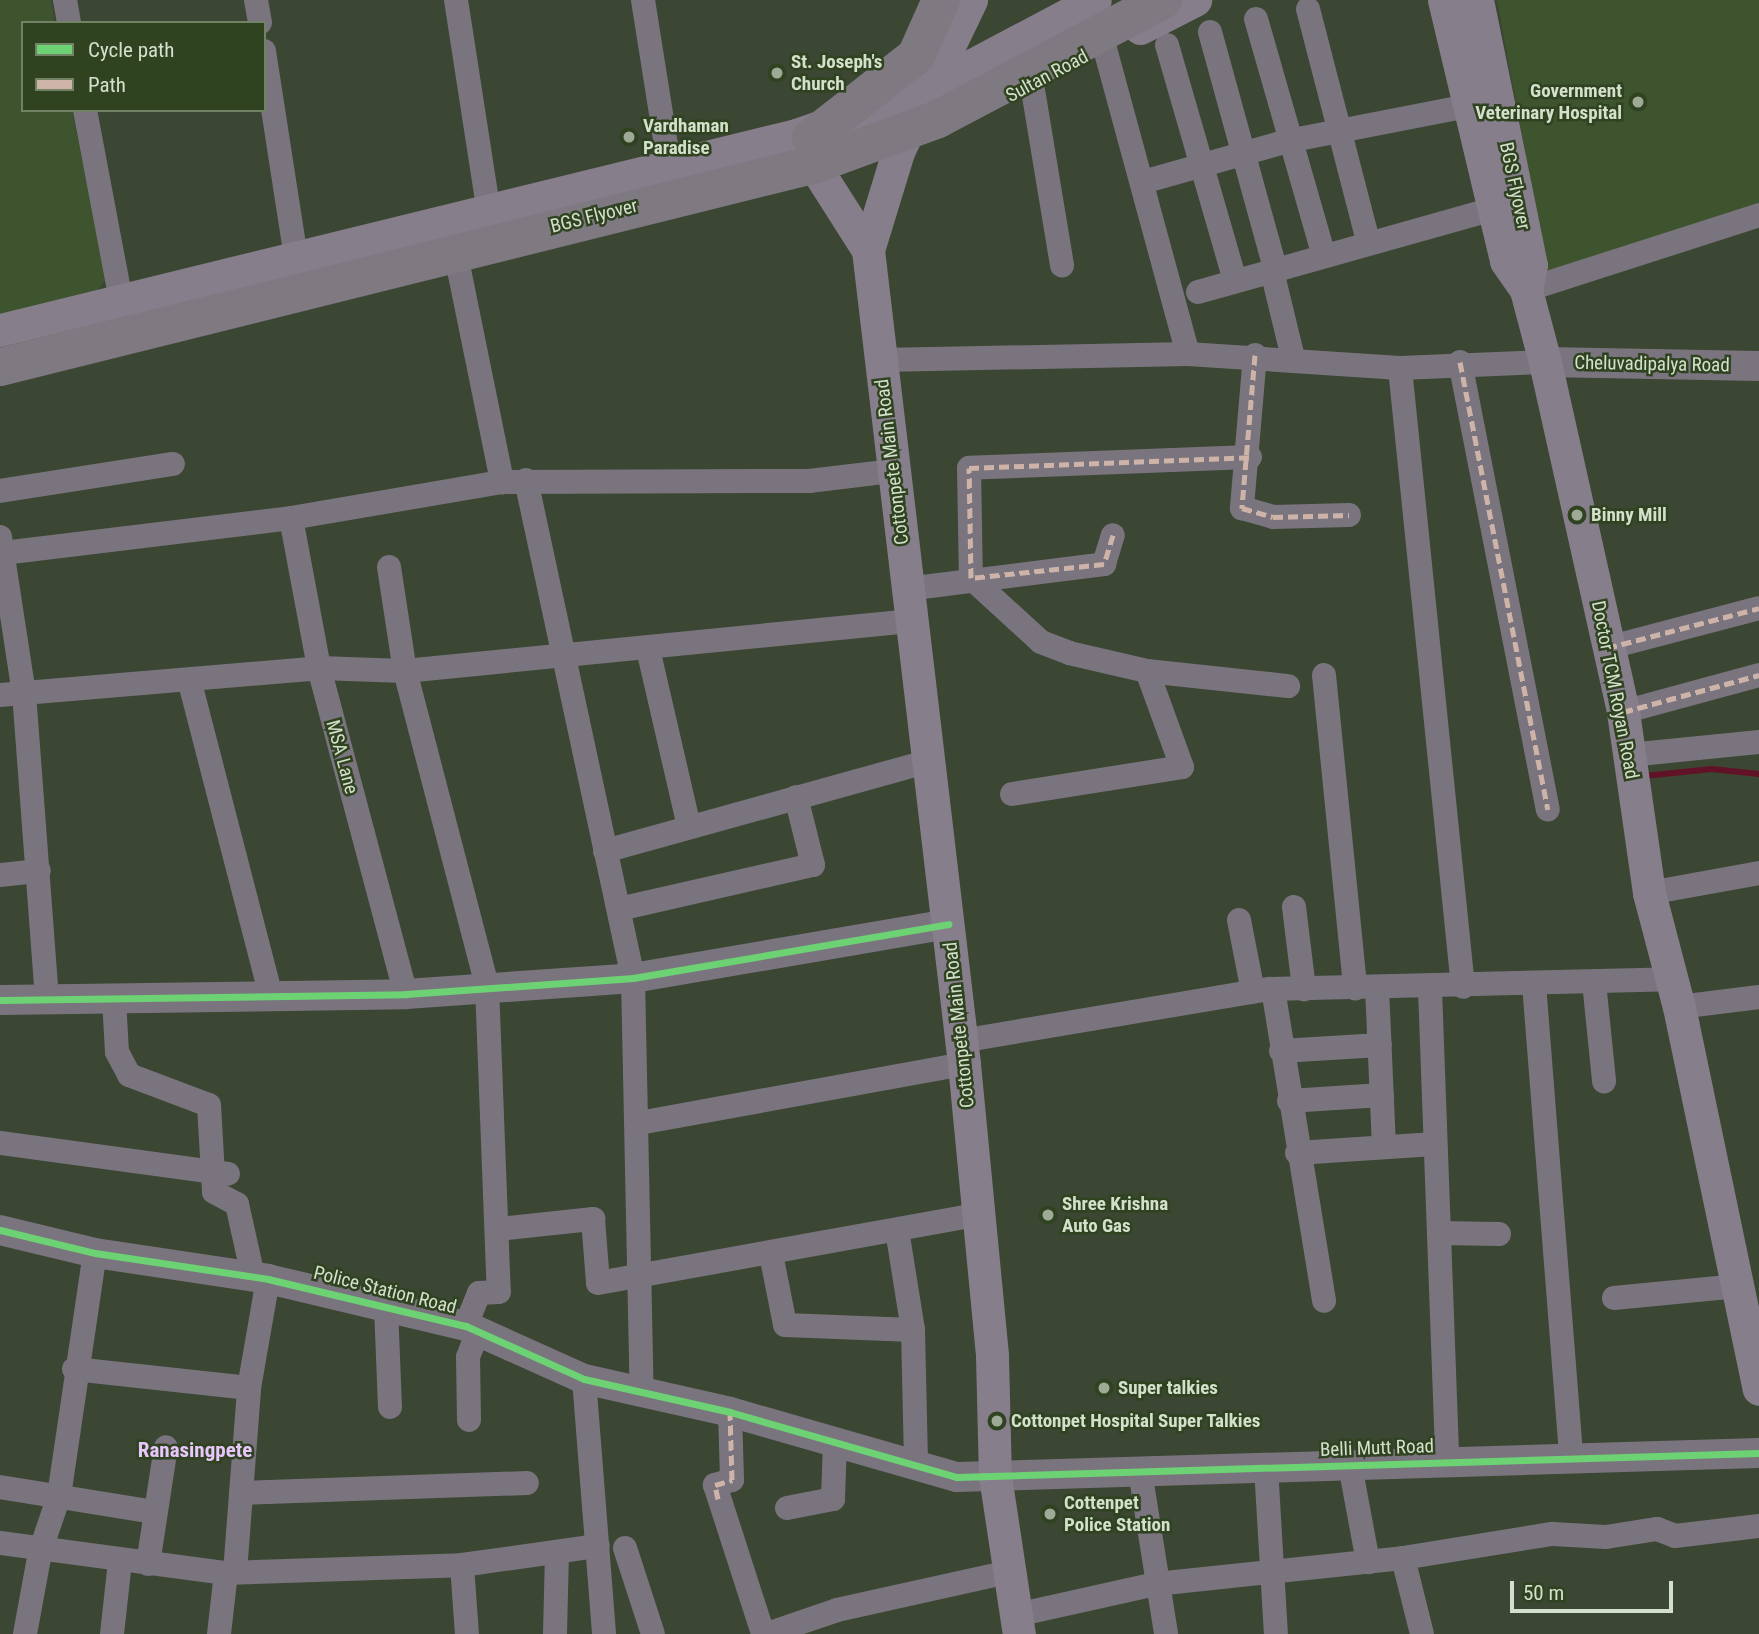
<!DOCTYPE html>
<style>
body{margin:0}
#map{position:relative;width:1759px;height:1634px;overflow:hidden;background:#3b4633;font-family:"Roboto Condensed",sans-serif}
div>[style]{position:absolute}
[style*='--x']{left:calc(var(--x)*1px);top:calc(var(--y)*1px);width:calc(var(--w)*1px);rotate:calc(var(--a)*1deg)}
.built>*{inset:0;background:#3e542e}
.stream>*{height:6px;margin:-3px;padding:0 3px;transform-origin:3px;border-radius:3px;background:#621226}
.minor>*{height:24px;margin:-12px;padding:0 12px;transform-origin:12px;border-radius:12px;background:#7a747e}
.tertiary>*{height:30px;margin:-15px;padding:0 15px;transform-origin:15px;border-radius:15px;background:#7a747e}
.secondary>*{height:33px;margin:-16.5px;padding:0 16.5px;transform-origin:16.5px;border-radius:16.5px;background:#867e8b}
.trunk-bridge>*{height:38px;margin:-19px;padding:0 19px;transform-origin:19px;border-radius:19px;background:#7f7a82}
.quiet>*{height:5px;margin-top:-2.5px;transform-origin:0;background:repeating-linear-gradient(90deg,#ceb3a9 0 10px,transparent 0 15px)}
.cycleway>*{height:7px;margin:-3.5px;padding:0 3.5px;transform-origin:3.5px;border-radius:3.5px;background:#6cd273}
.dots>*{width:19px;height:19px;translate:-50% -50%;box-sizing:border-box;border:4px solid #304321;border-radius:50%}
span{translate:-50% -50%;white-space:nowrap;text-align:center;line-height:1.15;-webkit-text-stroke:5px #304321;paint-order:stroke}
.poi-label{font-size:19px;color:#d3e0cb;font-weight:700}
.left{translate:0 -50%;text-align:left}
.right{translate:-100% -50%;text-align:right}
.street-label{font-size:19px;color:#d3e0cb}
.neighbourhood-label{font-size:21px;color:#e8c7fc;font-weight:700}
.legend{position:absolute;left:21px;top:21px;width:245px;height:91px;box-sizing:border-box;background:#304321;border:2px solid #718265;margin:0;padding:9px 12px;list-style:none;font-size:21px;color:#d3e0cb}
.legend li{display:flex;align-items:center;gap:14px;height:35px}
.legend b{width:35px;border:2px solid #718265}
.scale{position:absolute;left:1510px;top:1581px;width:163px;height:32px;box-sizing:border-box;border:4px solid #d3e0cb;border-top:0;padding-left:9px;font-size:21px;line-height:24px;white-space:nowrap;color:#d3e0cb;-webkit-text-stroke:5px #304321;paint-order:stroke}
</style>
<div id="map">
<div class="built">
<div style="clip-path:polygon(0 0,51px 0,55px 23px,23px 23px,23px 110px,72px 110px,106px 279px,90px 300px,0 322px)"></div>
<div style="clip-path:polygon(1497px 0,1759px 0,1759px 205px,1548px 275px)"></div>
</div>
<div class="stream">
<div style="--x:1644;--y:776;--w:68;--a:-5.9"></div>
<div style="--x:1712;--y:769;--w:47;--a:6.1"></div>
</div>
<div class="minor">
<div style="--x:65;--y:0;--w:23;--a:80"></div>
<div style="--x:256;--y:0;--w:23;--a:80"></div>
<div style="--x:456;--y:0;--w:209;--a:81.2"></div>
<div style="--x:643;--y:0;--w:167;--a:81"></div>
<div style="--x:1308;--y:9;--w:240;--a:75.5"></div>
<div style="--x:1256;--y:19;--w:242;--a:74"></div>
<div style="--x:1210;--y:32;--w:241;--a:74.6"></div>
<div style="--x:1104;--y:45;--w:320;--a:74.8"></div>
<div style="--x:1167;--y:45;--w:241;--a:73.9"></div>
<div style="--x:264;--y:51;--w:208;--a:81.2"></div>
<div style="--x:1032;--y:84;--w:184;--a:80.6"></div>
<div style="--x:85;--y:110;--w:210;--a:79.3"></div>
<div style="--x:1143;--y:182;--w:151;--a:-15.8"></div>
<div style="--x:1288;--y:141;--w:183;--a:-11"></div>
<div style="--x:457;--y:260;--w:227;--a:78.5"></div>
<div style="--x:1272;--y:271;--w:89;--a:76.4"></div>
<div style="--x:1526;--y:290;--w:245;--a:-17.8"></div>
<div style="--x:1198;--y:292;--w:307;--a:-15.7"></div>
<div style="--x:1255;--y:355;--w:154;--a:94.9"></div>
<div style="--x:1242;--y:508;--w:32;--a:16"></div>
<div style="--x:1273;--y:517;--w:76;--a:-1.5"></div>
<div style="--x:880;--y:360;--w:308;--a:-1.1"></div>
<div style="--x:1188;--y:354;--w:212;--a:3.8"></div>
<div style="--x:1400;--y:368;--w:145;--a:-2.4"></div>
<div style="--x:1460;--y:362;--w:456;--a:78.9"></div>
<div style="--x:1400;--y:368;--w:622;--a:84.19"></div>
<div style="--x:1250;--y:457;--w:281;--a:177.8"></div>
<div style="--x:969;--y:468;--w:110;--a:89"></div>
<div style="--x:971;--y:578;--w:95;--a:42.4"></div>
<div style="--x:1041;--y:642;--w:30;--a:21"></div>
<div style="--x:1069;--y:653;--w:80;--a:13"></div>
<div style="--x:1147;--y:671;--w:142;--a:6.1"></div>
<div style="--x:526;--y:480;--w:509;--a:77.87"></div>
<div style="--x:633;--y:978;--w:414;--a:88.8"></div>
<div style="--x:0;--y:491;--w:175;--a:-8.9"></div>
<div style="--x:291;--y:518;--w:153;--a:79.4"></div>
<div style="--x:319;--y:668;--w:337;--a:75.1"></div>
<div style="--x:0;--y:537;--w:158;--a:81.3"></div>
<div style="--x:24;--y:693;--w:308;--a:85.7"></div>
<div style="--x:3;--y:553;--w:290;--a:-6.9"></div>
<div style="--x:291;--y:518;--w:214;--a:-9.7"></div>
<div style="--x:502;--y:482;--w:307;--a:-0.2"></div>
<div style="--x:809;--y:481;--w:85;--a:-6.8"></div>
<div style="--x:389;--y:567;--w:105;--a:81.3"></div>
<div style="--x:405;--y:671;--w:325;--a:75.4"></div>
<div style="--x:487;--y:986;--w:306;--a:87.8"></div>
<div style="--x:499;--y:1292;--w:20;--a:177"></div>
<div style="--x:479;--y:1293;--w:35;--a:112"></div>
<div style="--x:907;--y:589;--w:199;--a:-7.2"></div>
<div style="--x:1104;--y:564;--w:30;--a:-73"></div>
<div style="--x:1607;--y:648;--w:157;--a:-14.7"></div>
<div style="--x:648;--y:649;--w:183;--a:77"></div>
<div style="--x:1324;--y:675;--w:315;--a:84.3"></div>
<div style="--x:190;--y:683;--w:326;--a:75.5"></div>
<div style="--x:0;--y:695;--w:320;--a:-4.8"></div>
<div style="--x:319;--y:668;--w:86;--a:2"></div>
<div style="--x:405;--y:671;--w:507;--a:-5.65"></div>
<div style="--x:1623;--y:712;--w:141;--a:-15.2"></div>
<div style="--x:1629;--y:755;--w:131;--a:-5.7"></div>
<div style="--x:1012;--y:794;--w:172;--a:-9"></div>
<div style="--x:1182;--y:767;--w:102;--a:-110"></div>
<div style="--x:605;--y:851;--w:334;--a:-15.5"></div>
<div style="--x:0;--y:875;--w:39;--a:-6"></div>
<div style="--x:1649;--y:893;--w:112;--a:-10.3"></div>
<div style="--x:1294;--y:907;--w:83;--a:83"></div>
<div style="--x:619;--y:909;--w:199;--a:-12.8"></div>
<div style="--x:813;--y:865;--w:70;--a:-104"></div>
<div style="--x:1239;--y:920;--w:73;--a:79"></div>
<div style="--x:1594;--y:982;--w:100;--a:84.2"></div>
<div style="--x:1534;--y:984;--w:475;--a:85.5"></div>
<div style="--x:1377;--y:987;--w:160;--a:87.5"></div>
<div style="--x:1273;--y:989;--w:316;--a:80.7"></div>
<div style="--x:1430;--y:989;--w:473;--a:87.9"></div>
<div style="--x:114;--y:999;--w:53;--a:86.8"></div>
<div style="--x:117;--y:1052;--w:26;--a:62"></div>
<div style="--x:129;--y:1075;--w:85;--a:20.6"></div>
<div style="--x:209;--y:1105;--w:87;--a:86.7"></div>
<div style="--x:214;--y:1192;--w:26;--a:28"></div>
<div style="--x:237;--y:1204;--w:74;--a:77.5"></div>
<div style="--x:1679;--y:1007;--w:81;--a:-7.1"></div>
<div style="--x:961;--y:1041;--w:313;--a:-9.6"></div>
<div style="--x:1270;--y:989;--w:402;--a:-1.4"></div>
<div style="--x:1281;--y:1051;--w:99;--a:-3.5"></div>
<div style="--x:1289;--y:1101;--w:93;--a:-3.7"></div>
<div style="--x:639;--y:1123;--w:330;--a:-10.3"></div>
<div style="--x:0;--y:1143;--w:230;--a:7.7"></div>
<div style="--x:1297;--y:1153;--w:138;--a:-3.7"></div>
<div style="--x:499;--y:1229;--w:95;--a:-6.1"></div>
<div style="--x:593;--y:1219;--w:64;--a:85.5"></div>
<div style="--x:598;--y:1283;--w:388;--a:-10.2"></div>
<div style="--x:897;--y:1230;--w:101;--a:80.9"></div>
<div style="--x:913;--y:1330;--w:136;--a:88.7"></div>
<div style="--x:1439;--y:1233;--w:60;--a:1"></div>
<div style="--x:771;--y:1254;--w:72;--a:78.8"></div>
<div style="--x:785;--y:1325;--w:128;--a:2.2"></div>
<div style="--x:1614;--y:1298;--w:125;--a:-5.5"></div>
<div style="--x:386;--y:1307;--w:100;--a:87.7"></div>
<div style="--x:74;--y:1369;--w:176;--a:6.2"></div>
<div style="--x:584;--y:1379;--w:256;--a:85.5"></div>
<div style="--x:730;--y:1412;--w:68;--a:88.3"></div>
<div style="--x:732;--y:1480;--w:18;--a:164"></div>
<div style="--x:715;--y:1485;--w:157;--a:72.1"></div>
<div style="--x:469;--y:1420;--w:63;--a:-90.9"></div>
<div style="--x:468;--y:1357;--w:28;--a:-69"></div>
<div style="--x:1350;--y:1465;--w:99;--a:79.5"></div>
<div style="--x:1266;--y:1467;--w:167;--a:86.6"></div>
<div style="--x:1140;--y:1471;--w:165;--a:80.9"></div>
<div style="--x:0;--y:1487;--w:157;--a:9.2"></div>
<div style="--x:241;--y:1493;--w:286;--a:-2"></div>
<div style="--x:787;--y:1508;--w:47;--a:-11.1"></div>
<div style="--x:833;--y:1499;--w:57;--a:-88"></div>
<div style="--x:0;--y:1543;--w:228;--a:7.6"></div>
<div style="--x:226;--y:1573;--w:236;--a:-1.9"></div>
<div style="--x:462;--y:1565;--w:137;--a:-8"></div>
<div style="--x:625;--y:1548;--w:90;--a:72"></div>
<div style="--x:1403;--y:1558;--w:78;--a:76"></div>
<div style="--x:148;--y:1564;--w:118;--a:-81.3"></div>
<div style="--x:462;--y:1565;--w:69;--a:85.9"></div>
<div style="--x:235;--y:1572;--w:185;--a:-85.6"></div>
<div style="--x:249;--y:1388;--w:111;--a:-80.1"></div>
<div style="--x:1016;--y:1615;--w:143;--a:-12.5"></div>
<div style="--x:1156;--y:1584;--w:248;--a:-6"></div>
<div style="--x:1403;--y:1558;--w:151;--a:-9.2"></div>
<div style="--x:1552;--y:1534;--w:54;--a:3.2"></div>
<div style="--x:1606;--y:1537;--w:52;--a:-8.9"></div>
<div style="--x:1657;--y:1529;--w:19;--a:21"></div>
<div style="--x:1675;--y:1536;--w:85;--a:-6.8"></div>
<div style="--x:25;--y:1634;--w:83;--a:-79.6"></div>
<div style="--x:40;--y:1552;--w:59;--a:-71.3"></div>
<div style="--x:59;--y:1496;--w:246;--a:-81.6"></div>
<div style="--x:112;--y:1634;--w:73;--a:-83.7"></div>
<div style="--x:219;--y:1634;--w:61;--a:-83.5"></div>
<div style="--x:555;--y:1634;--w:82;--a:-88.6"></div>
<div style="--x:767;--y:1634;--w:74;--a:-18.9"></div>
<div style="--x:837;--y:1610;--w:175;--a:-12.5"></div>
</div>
<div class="tertiary">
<div style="--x:1545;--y:362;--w:214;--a:1.1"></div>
<div style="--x:0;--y:1000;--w:406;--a:-0.8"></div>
<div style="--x:406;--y:994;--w:228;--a:-4"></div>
<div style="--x:633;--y:978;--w:320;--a:-9.7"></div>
<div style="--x:0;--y:1230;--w:98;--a:13.6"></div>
<div style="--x:95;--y:1253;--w:175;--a:8.5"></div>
<div style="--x:268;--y:1279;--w:204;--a:13.4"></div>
<div style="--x:466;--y:1326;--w:129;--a:24.2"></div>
<div style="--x:584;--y:1379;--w:150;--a:12.7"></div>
<div style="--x:730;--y:1412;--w:236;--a:16"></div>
<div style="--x:957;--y:1477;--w:802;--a:-1.71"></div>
</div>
<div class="secondary">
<div style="--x:971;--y:0;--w:169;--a:115.7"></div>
<div style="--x:898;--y:152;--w:102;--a:107"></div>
<div style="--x:868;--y:250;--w:820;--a:83.27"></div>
<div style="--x:964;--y:1064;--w:293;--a:84.5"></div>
<div style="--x:992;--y:1356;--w:120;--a:88.6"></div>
<div style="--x:995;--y:1476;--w:160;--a:81.4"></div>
<div style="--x:1444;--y:0;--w:268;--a:76.6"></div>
<div style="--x:1506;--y:261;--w:35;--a:55"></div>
<div style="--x:1526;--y:290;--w:74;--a:75.2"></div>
<div style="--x:1545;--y:362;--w:359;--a:77.4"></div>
<div style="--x:1623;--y:712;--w:183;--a:81.8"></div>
<div style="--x:1649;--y:893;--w:118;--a:75.3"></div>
<div style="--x:1679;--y:1007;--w:390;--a:78.2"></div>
<div style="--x:1477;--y:0;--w:270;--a:78.5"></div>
<div style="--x:1531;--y:265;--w:25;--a:101"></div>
<div style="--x:1140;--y:28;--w:62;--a:-27"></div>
<div style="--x:817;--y:170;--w:95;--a:57.5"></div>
<div style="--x:0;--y:330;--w:820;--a:-13.76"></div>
<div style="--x:796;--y:135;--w:137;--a:-19.2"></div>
<div style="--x:925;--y:90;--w:192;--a:-27.9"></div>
</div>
<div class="trunk-bridge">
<div style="--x:811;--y:138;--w:133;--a:-38"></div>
<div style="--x:916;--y:56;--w:61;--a:-65.9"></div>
<div style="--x:0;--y:367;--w:841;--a:-13.97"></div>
<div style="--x:816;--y:164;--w:130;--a:-20.2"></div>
<div style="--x:938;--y:119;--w:255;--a:-27.9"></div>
</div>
<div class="quiet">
<div style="--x:1255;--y:355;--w:154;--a:94.9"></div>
<div style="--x:1242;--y:508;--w:32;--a:16"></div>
<div style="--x:1273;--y:517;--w:76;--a:-1.5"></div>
<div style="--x:1460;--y:362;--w:456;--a:78.9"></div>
<div style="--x:1113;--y:535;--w:30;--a:107"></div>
<div style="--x:1104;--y:564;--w:134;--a:174"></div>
<div style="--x:971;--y:578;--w:110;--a:-91"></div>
<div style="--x:969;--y:468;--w:281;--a:-2.2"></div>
<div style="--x:1607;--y:648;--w:157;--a:-14.7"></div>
<div style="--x:1623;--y:712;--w:141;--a:-15.2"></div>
<div style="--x:718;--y:1499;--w:14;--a:-102"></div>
<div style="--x:715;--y:1485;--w:18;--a:-16"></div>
<div style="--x:732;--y:1480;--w:68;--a:-91.7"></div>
</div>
<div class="cycleway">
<div style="--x:0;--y:1000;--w:406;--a:-0.8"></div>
<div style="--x:406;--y:994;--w:228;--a:-4"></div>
<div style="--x:633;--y:978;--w:320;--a:-9.7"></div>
<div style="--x:0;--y:1230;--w:98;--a:13.6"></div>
<div style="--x:95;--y:1253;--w:175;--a:8.5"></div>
<div style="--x:268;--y:1279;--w:204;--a:13.4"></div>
<div style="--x:466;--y:1326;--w:129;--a:24.2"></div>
<div style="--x:584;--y:1379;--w:150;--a:12.7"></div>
<div style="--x:730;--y:1412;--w:236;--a:16"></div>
<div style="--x:957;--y:1477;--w:802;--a:-1.71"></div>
</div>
<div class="dots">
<div style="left:777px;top:73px;background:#9eaa96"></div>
<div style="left:1638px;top:102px;background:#9eaa96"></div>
<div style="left:629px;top:137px;background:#9eaa96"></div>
<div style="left:1577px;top:515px;background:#9eaa96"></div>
<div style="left:1048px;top:1215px;background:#9eaa96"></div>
<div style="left:1104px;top:1388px;background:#9eaa96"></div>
<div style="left:997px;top:1421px;background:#9eaa96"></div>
<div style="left:1050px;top:1514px;background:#9eaa96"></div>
</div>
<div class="poi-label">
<span class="left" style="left:791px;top:73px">St. Joseph's<br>Church</span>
<span class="right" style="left:1622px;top:102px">Government<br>Veterinary Hospital</span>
<span class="left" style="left:643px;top:137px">Vardhaman<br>Paradise</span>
<span class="left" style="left:1591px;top:515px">Binny Mill</span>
<span class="left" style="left:1062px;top:1215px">Shree Krishna<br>Auto Gas</span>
<span class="left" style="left:1118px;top:1388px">Super talkies</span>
<span class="left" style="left:1011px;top:1421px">Cottonpet Hospital Super Talkies</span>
<span class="left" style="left:1064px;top:1514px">Cottenpet<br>Police Station</span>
</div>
<div class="street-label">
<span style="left:1047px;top:76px;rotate:-28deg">Sultan Road</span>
<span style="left:1515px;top:186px;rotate:78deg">BGS Flyover</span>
<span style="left:594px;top:216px;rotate:-14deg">BGS Flyover</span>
<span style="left:1652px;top:364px;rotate:1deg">Cheluvadipalya Road</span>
<span style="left:892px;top:462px;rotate:-97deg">Cottonpete Main Road</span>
<span style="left:1615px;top:690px;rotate:79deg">Doctor TCM Royan Road</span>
<span style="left:342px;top:757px;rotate:75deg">MSA Lane</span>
<span style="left:959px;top:1025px;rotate:-96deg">Cottonpete Main Road</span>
<span style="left:385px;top:1290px;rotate:14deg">Police Station Road</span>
<span style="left:1377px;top:1448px;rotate:-2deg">Belli Mutt Road</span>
</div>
<div class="neighbourhood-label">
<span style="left:195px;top:1450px">Ranasingpete</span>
</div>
<ul class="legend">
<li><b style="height:9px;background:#6cd273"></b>Cycle path</li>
<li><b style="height:9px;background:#ceb3a9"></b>Path</li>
</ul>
<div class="scale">50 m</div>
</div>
